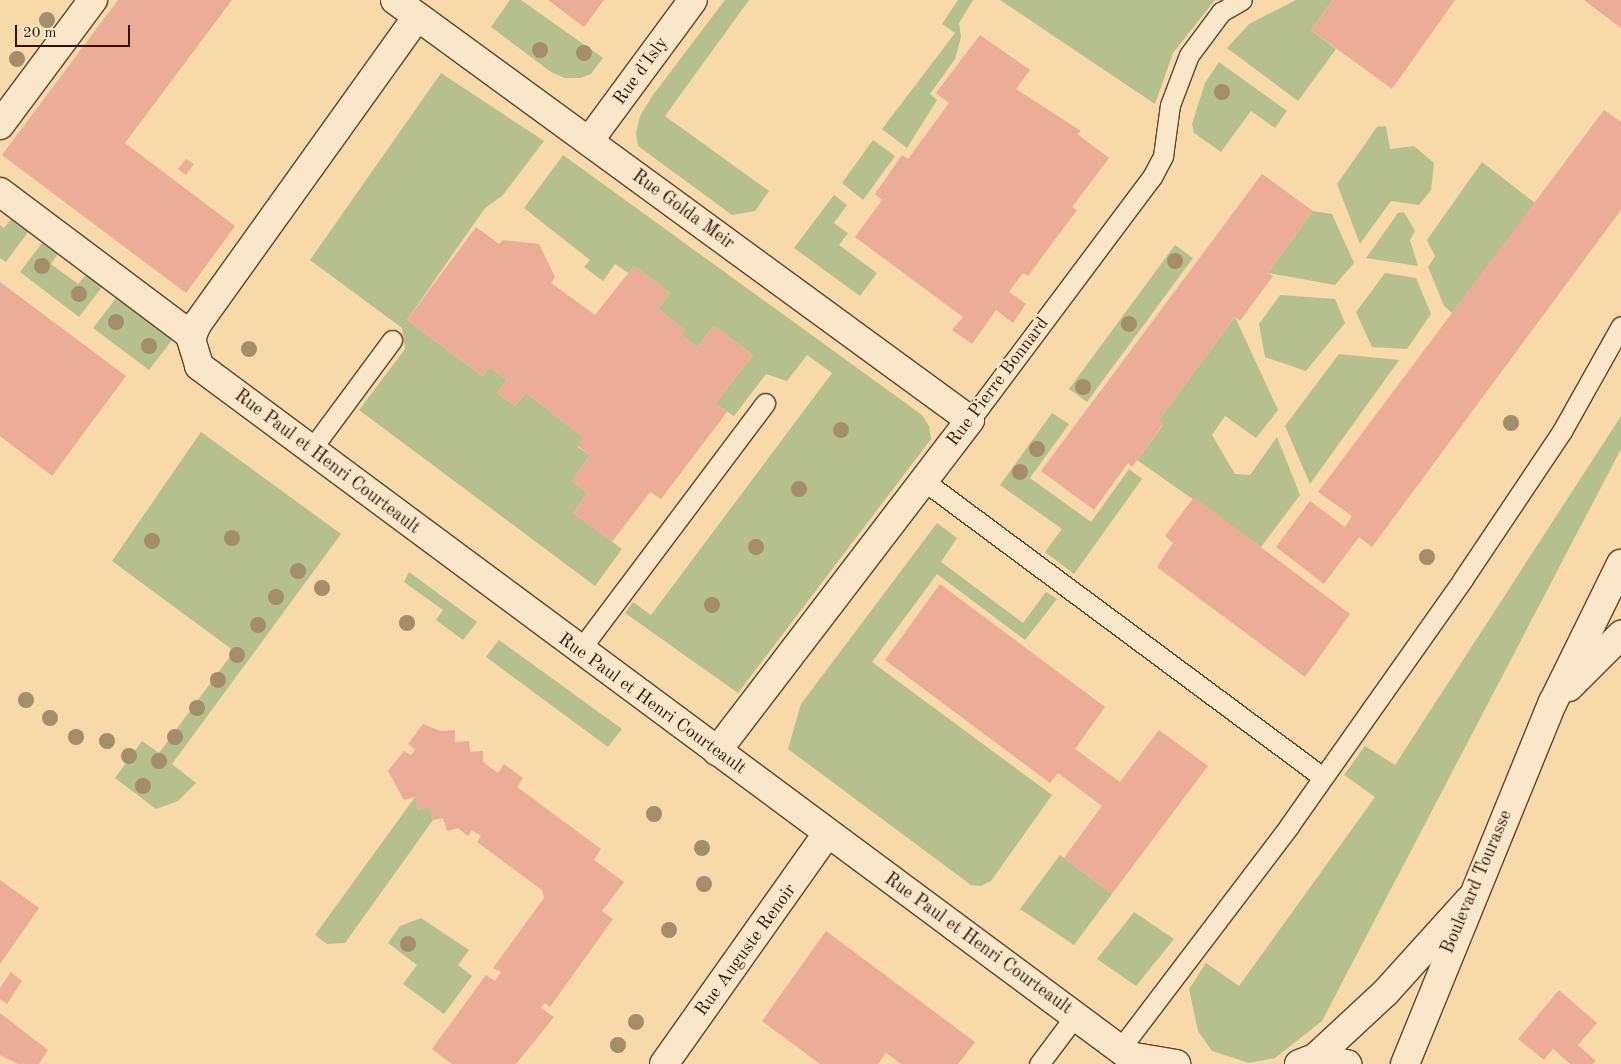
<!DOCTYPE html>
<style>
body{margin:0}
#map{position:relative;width:1621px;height:1064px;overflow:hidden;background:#f7d9aa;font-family:"Old Standard TT",serif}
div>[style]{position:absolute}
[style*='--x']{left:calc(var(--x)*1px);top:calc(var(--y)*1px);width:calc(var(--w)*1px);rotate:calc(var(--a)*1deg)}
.green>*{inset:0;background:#b6c08d}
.building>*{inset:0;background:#ebad95}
.roads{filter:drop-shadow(1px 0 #62432e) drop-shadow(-1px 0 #62432e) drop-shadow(0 1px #62432e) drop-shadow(0 -1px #62432e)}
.lane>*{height:19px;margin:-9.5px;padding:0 9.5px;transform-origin:9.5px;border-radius:9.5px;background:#fae6c8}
.street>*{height:28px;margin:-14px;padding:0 14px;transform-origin:14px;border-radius:14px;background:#fae6c8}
.secondary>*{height:28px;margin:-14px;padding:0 14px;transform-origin:14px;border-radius:14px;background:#fae6c8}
.trees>*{width:16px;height:16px;margin:-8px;border-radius:50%;background:#a48d69}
span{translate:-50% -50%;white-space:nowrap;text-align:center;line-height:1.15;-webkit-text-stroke:4.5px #fae6c8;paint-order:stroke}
.street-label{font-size:18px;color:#311104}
.scale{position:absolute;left:15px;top:25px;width:115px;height:22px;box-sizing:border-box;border:2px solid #311104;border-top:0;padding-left:6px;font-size:15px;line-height:18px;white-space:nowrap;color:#311104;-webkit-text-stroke:4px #fae6c8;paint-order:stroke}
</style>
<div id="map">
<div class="green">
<div style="clip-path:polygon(510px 0,521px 0,603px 58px,591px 74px,580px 78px,565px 78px,551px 72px,491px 27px)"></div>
<div style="clip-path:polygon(725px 0,749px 0,665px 116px,769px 191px,755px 211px,732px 215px,638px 146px,636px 133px,640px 116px,653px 95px)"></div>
<div style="clip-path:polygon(958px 0,973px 0,959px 23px,961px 37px,955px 59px,930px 94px,937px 100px,907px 148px,882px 129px,955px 33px,942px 24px)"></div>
<div style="clip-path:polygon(1000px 0,1215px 0,1173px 53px,1155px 104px)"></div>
<div style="clip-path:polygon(1296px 0,1333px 0,1311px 30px,1336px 49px,1298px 101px,1227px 48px,1249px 24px)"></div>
<div style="clip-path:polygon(1219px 62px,1287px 111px,1275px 128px,1251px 111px,1221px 152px,1194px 133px,1192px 124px,1205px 83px)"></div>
<div style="clip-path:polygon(441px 73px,544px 141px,502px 196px,485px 208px,407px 320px,482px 376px,490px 367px,507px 380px,497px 393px,515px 406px,526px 393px,583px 437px,578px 447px,590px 455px,572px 481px,587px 493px,573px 513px,622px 549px,595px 586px,359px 410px,405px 349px,402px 328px,310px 260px)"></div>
<div style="clip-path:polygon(1386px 126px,1390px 149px,1414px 146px,1434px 163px,1431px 190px,1419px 205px,1391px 201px,1360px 244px,1337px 184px,1377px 127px)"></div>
<div style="clip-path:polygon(873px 140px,895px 156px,863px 200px,842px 183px)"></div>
<div style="clip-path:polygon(563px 155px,922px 415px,929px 426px,931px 439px,738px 693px,625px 613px,633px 602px,651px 615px,832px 373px,807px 355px,787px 381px,766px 374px,734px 416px,715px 404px,753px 355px,714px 326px,697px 347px,681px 335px,685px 330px,658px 309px,670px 293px,634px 266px,628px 273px,615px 264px,603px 281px,584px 267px,590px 260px,524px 208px)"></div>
<div style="clip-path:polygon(1482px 162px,1535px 203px,1452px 313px,1444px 306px,1428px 267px,1435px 256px,1427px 240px)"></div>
<div style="clip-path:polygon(834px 195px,847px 205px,834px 223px,848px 233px,839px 245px,877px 273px,860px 296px,794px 248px)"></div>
<div style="clip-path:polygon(1313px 211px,1332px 214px,1354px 263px,1335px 285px,1268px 273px)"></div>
<div style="clip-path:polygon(1404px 212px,1415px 231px,1410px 240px,1418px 266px,1366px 258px,1398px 213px)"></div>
<div style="clip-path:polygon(11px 219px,28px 232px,6px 262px,0 258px,0 225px,4px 228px)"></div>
<div style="clip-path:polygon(42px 243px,58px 254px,51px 264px,78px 284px,86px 275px,102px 287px,79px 317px,20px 272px)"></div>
<div style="clip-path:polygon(1175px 245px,1193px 258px,1087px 402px,1069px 389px)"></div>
<div style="clip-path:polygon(1385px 273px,1416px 278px,1431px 314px,1407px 349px,1372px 347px,1356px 312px)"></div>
<div style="clip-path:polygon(1280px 295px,1335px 299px,1345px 323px,1306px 371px,1265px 357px,1259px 324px)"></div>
<div style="clip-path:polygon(116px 298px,172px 340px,149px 370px,93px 328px)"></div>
<div style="clip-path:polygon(1235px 317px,1278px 410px,1256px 438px,1225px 416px,1212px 435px,1235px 474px,1250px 475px,1277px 437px,1300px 495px,1261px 547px,1137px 460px,1163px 425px,1158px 421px)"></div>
<div style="clip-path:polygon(1339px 354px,1399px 360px,1310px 484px,1285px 426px)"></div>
<div style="clip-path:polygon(1052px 413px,1069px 424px,1030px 478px,1091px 522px,1129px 469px,1142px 479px,1074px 574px,1045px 552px,1062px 529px,1000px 485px)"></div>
<div style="clip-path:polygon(1621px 416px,1621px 449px,1322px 1021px,1275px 1058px,1249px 1063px,1212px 1051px,1198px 1031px,1189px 989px,1206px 963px,1239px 986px,1375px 797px,1344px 775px,1365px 746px,1395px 765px)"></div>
<div style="clip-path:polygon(201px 432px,341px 534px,172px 764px,196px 783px,178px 801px,156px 809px,115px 778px,142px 741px,159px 753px,234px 651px,112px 561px)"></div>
<div style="clip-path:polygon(937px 523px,957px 538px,941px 562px,1023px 623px,1046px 592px,1057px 599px,1025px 640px,937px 574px,872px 662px,1052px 795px,991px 881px,981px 886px,971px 885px,788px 749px,801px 704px)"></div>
<div style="clip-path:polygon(409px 572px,477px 622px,463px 640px,436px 620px,443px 610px,404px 582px)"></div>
<div style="clip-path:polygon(499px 640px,622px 729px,608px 747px,486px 657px)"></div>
<div style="clip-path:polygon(415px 797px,418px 810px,429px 807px,433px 820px,345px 943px,327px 944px,315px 935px)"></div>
<div style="clip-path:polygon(1060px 855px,1112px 894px,1074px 945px,1020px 909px)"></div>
<div style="clip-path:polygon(1134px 912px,1174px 939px,1136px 986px,1097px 959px)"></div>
<div style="clip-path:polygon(421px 918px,469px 950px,458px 965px,472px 976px,444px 1014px,403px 984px,417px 965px,388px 943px,400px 926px)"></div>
</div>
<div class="building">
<div style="clip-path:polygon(118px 0,232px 0,125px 143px,235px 226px,186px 293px,2px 155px)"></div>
<div style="clip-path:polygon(548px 0,604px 0,584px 27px)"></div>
<div style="clip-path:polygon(1333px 0,1455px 0,1392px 89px,1311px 30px)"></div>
<div style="clip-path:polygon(1584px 0,1621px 0,1621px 28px)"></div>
<div style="clip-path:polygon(980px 35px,1030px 70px,1016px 89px,1081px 131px,1077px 134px,1109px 158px,1072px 207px,1077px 210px,1028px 276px,1023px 273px,1009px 292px,1026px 304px,1013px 323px,996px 310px,972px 344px,952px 330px,963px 317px,855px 237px,882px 200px,875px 194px,902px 155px,908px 159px,949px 103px,936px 93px)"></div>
<div style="clip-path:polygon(1604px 110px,1621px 122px,1621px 210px,1372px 547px,1359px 537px,1324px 584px,1276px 547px,1310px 501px,1345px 527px,1352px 516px,1318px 492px)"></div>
<div style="clip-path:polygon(186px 159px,194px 164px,186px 175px,178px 169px)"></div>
<div style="clip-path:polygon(1262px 174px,1313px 211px,1268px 273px,1273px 276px,1240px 321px,1235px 317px,1158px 421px,1163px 424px,1132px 467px,1128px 463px,1094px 510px,1041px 471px)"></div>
<div style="clip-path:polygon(476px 227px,499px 244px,503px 240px,539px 244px,555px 277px,551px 283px,595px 315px,634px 266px,670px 293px,658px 309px,686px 330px,681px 335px,697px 347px,714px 326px,753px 355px,715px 404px,727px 412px,661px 499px,650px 492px,612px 542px,573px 513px,587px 493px,572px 481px,590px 455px,578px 446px,583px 437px,526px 393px,515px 406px,497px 393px,507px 380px,490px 367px,482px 376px,407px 320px)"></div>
<div style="clip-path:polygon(0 282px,126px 376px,52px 476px,0 436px)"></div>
<div style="clip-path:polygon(1194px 497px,1350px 614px,1305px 677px,1157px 567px,1173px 543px,1165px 536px)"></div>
<div style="clip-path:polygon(940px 584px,1105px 707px,1075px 749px,1120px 782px,1159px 730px,1208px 766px,1112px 894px,1064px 858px,1102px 806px,1058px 773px,1050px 783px,885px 660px)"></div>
<div style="clip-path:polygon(423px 724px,440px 731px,455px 730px,455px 742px,469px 741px,470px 752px,483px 751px,483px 762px,498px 773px,504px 764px,523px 778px,517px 787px,601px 849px,594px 860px,624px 882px,602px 911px,613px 919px,550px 1007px,545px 1003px,541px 1008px,554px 1017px,516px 1064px,452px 1064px,432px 1049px,486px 975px,495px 981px,501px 972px,493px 968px,544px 898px,542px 890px,477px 842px,481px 836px,472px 830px,468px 836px,458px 828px,447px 831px,443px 818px,433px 820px,429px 807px,418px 810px,415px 797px,404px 800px,388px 771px,404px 751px,411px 755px,415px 750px,408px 744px)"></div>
<div style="clip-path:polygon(0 880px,39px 908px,0 964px)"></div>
<div style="clip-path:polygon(826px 931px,975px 1042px,958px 1064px,901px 1064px,886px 1053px,878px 1064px,820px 1064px,762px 1021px)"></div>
<div style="clip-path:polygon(11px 972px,22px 981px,7px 1004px,0 999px,0 988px)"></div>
<div style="clip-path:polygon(1559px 990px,1597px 1023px,1578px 1045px,1596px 1061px,1593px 1064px,1570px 1064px,1553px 1049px,1544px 1060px,1518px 1039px)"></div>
<div style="clip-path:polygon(0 1013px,48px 1050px,39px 1064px,18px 1064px,0 1055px)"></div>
</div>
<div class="roads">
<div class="lane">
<div style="--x:970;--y:420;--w:304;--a:-53.2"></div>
<div style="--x:1152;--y:177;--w:24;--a:-62"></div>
<div style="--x:1163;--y:156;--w:51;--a:-82.2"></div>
<div style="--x:1170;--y:105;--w:53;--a:-69.2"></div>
<div style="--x:1189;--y:55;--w:54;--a:-53.3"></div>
<div style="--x:1221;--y:12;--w:24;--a:-30"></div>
<div style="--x:310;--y:451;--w:138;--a:-53.5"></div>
<div style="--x:924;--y:481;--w:497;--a:36.6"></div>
<div style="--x:579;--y:651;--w:310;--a:-53.1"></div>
<div style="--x:1120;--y:1049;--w:280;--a:-52.8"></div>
<div style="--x:1289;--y:826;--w:302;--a:-54.8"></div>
<div style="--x:1463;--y:579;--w:178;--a:-56.2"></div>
<div style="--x:1562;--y:431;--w:120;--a:-60.7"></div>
<div style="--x:1039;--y:1064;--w:60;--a:-53.1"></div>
</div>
<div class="street">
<div style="--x:395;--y:0;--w:712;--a:36.15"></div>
<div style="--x:970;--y:420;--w:417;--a:127.4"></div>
<div style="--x:417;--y:17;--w:378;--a:125.6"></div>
<div style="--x:197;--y:324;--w:16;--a:112"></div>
<div style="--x:191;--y:339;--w:28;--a:73"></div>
<div style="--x:199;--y:366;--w:1158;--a:36.57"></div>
<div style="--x:1129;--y:1056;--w:48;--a:9.7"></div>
<div style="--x:0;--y:125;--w:156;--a:-53.4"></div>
<div style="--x:589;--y:141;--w:175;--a:-53.6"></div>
<div style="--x:0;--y:192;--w:240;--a:36.9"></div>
<div style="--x:1315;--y:1058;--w:33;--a:11"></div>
<div style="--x:664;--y:1064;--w:282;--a:-54.7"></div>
<div style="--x:1299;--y:1064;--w:17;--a:-21"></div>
<div style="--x:1315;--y:1058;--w:97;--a:-42.9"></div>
<div style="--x:1386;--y:992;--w:124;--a:-47.9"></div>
</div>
<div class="secondary">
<div style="--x:1569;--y:687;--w:74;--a:-45"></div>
<div style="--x:1405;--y:1064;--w:391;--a:-67.8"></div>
<div style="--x:1553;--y:702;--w:154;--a:-63.8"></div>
</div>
</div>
<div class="trees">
<div style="left:47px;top:20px"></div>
<div style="left:540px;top:50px"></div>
<div style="left:584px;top:53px"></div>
<div style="left:17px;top:59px"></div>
<div style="left:1222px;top:92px"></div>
<div style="left:1175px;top:261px"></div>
<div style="left:42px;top:266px"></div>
<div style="left:79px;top:294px"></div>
<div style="left:116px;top:322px"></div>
<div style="left:1129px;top:324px"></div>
<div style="left:149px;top:346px"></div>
<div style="left:249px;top:349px"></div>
<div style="left:1083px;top:387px"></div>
<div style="left:1511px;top:423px"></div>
<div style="left:841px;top:430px"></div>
<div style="left:1037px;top:449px"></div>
<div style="left:1020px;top:472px"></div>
<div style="left:799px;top:489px"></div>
<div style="left:232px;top:538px"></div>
<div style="left:152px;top:541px"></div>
<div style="left:756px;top:547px"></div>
<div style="left:1427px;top:557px"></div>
<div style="left:298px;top:571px"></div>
<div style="left:322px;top:588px"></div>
<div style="left:276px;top:597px"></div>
<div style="left:712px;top:605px"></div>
<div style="left:407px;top:623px"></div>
<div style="left:258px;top:625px"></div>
<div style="left:237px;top:655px"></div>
<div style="left:218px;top:680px"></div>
<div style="left:26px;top:700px"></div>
<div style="left:197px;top:708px"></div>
<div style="left:50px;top:718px"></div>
<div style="left:76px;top:737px"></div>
<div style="left:175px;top:737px"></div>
<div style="left:107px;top:741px"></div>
<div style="left:129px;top:756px"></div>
<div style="left:159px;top:761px"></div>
<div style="left:143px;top:786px"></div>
<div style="left:654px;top:814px"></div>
<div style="left:702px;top:848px"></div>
<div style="left:704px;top:884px"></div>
<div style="left:669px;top:930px"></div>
<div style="left:408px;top:944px"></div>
<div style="left:636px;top:1022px"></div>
<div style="left:618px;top:1045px"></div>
</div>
<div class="street-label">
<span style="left:641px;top:71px;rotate:-54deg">Rue d'Isly</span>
<span style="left:683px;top:210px;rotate:36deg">Rue Golda Meir</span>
<span style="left:998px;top:382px;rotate:-53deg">Rue Pierre Bonnard</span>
<span style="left:327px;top:462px;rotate:37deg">Rue Paul et Henri Courteault</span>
<span style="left:652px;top:704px;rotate:36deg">Rue Paul et Henri Courteault</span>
<span style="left:1477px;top:882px;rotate:-67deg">Boulevard Tourasse</span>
<span style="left:978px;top:944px;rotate:36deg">Rue Paul et Henri Courteault</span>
<span style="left:746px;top:950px;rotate:-54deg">Rue Auguste Renoir</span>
</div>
<div class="scale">20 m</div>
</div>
